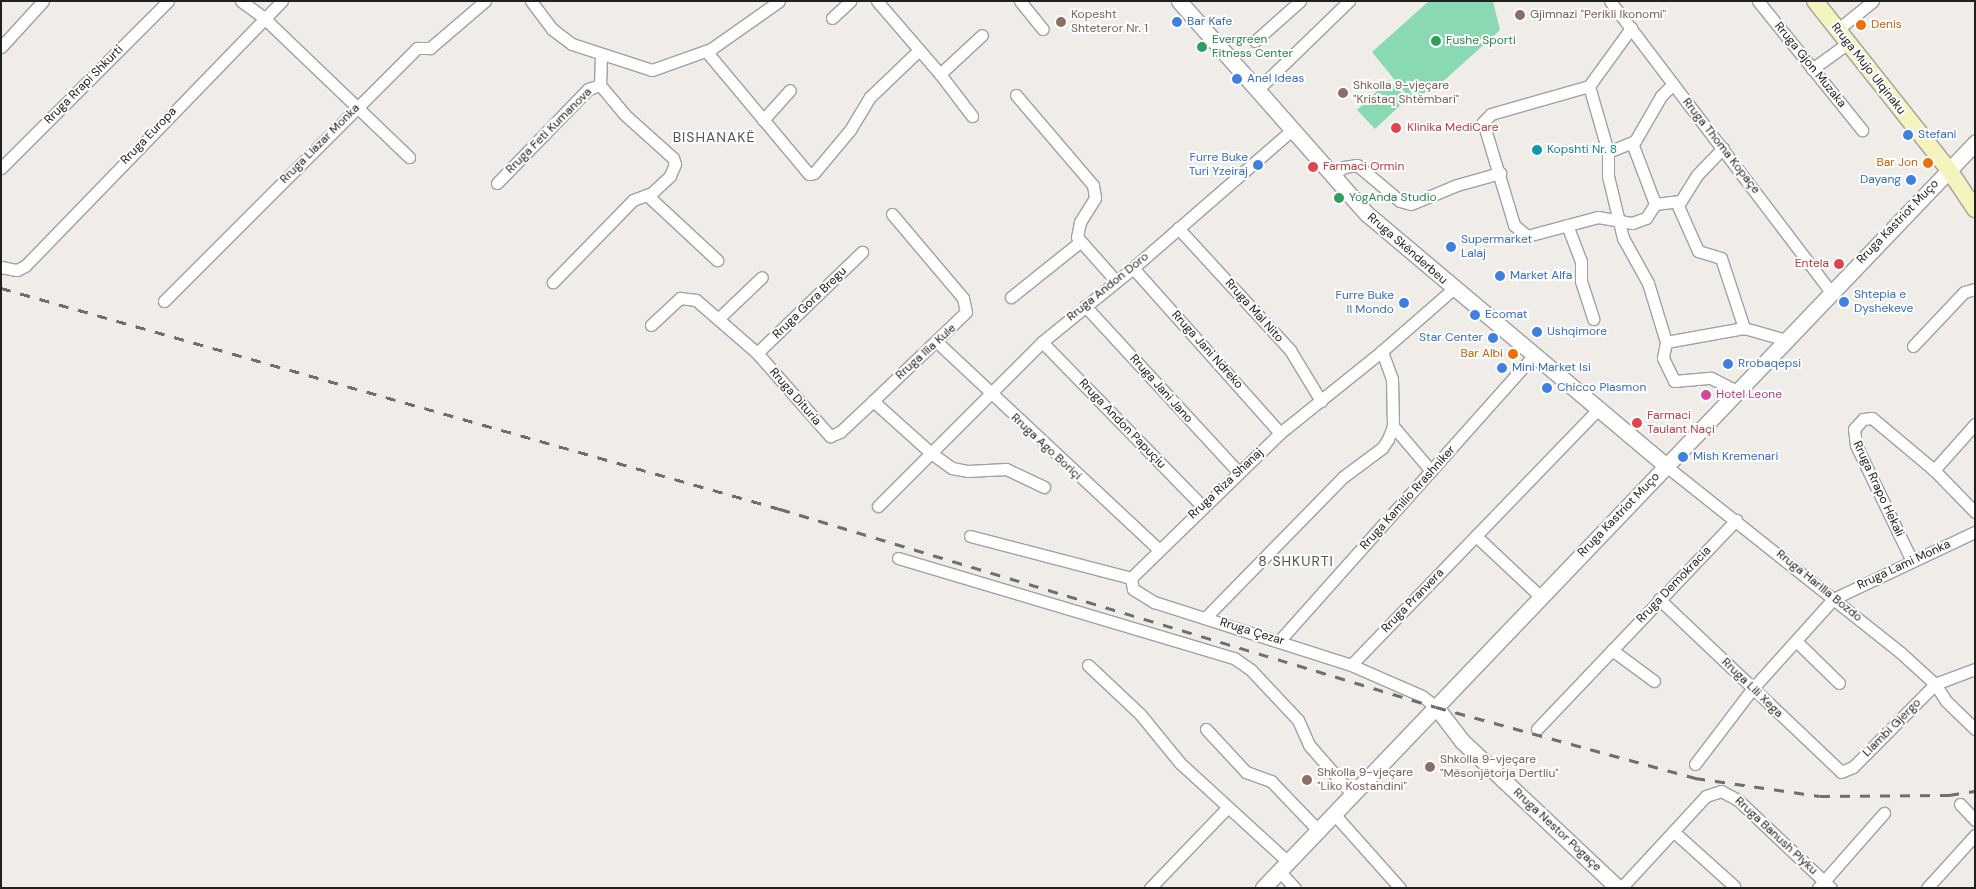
<!DOCTYPE html>
<meta charset="utf-8">
<style>
body{margin:0}
#map{position:relative;width:1976px;height:889px;overflow:hidden;background:#f0ece7;font-family:"DM Sans",sans-serif}
div>[style]{position:absolute}
[style*='--x']{left:calc(var(--x)*1px);top:calc(var(--y)*1px);width:calc(var(--w)*1px);rotate:calc(var(--a)*1deg)}
.pitch>*{inset:0;background:#89dab3}
.roads{filter:drop-shadow(1px 0 #a1a1a1) drop-shadow(-1px 0 #a1a1a1) drop-shadow(0 1px #a1a1a1) drop-shadow(0 -1px #a1a1a1)}
.minor>*{height:11px;margin:-5.5px;padding:0 5.5px;transform-origin:5.5px;border-radius:5.5px;background:#fff}
.tertiary>*{height:15px;margin:-7.5px;padding:0 7.5px;transform-origin:7.5px;border-radius:7.5px;background:#fff}
.secondary>*{height:16px;margin:-8px;padding:0 8px;transform-origin:8px;border-radius:8px;background:#f6f4be}
.rail>*{height:3px;margin-top:-1.5px;transform-origin:0;background:repeating-linear-gradient(90deg,#6e6e6e 0 10px,transparent 0 20px)}
.dots>*{width:14px;height:14px;translate:-50% -50%;box-sizing:border-box;border:2px solid #fff;border-radius:50%}
span{translate:-50% -50%;white-space:nowrap;text-align:center;line-height:1.15;-webkit-text-stroke:4px #fff;paint-order:stroke}
.education-label{font-size:12px;color:#785e54}
.left{translate:0 -50%;text-align:left}
.shop-label{font-size:12px;color:#366cbe}
.right{translate:-100% -50%;text-align:right}
.food-label{font-size:12px;color:#c56008}
.leisure-label{font-size:12px;color:#27864d}
.street-label{font-size:12px;color:#202020}
.health-label{font-size:12px;color:#be3a42}
.culture-label{font-size:12px;color:#0d838f}
.hotel-label{font-size:12px;color:#b23c85}
.neighbourhood-label{font-size:14px;color:#535353;letter-spacing:1px}
.frame{position:absolute;inset:0;border:2px solid #202020;pointer-events:none}
</style>
<div id="map">
<div class="pitch">
<div style="clip-path:polygon(1429px 1px,1493px 1px,1500px 30px,1438px 86px,1411px 100px,1372px 52px)"></div>
<div style="clip-path:polygon(1389px 80px,1407px 99px,1375px 129px,1357px 110px)"></div>
</div>
<div class="roads">
<div class="minor">
<div style="--x:241;--y:1;--w:29;--a:36"></div>
<div style="--x:264;--y:18;--w:201;--a:43.8"></div>
<div style="--x:531;--y:1;--w:35;--a:53"></div>
<div style="--x:552;--y:29;--w:25;--a:37"></div>
<div style="--x:572;--y:44;--w:84;--a:18"></div>
<div style="--x:652;--y:70;--w:63;--a:-19.6"></div>
<div style="--x:711;--y:49;--w:83;--a:-35.2"></div>
<div style="--x:877;--y:1;--w:96;--a:49.2"></div>
<div style="--x:940;--y:74;--w:57;--a:-42.9"></div>
<div style="--x:1020;--y:1;--w:36;--a:51"></div>
<div style="--x:1610;--y:1;--w:365;--a:52.8"></div>
<div style="--x:1758;--y:1;--w:166;--a:51.1"></div>
<div style="--x:832;--y:18;--w:25;--a:-43"></div>
<div style="--x:1837;--y:30;--w:46;--a:-38.9"></div>
<div style="--x:1255;--y:41;--w:60;--a:-41.6"></div>
<div style="--x:1;--y:47;--w:62;--a:-47.6"></div>
<div style="--x:706;--y:51;--w:160;--a:50.1"></div>
<div style="--x:809;--y:174;--w:5;--a:-11"></div>
<div style="--x:814;--y:173;--w:56;--a:-50.1"></div>
<div style="--x:850;--y:130;--w:39;--a:-59"></div>
<div style="--x:870;--y:97;--w:68;--a:-43.8"></div>
<div style="--x:1812;--y:69;--w:44;--a:-35.8"></div>
<div style="--x:940;--y:74;--w:53;--a:52.7"></div>
<div style="--x:600;--y:85;--w:30;--a:-88"></div>
<div style="--x:1589;--y:86;--w:69;--a:73.9"></div>
<div style="--x:1608;--y:152;--w:24;--a:90"></div>
<div style="--x:1608;--y:176;--w:64;--a:76.4"></div>
<div style="--x:1623;--y:238;--w:51;--a:60.9"></div>
<div style="--x:1648;--y:283;--w:62;--a:73"></div>
<div style="--x:1666;--y:342;--w:79;--a:-10.2"></div>
<div style="--x:1744;--y:328;--w:44;--a:15.9"></div>
<div style="--x:1589;--y:86;--w:102;--a:164.1"></div>
<div style="--x:1491;--y:114;--w:11;--a:135"></div>
<div style="--x:1483;--y:122;--w:108;--a:73.2"></div>
<div style="--x:1514;--y:225;--w:17;--a:40"></div>
<div style="--x:1527;--y:236;--w:73;--a:-15"></div>
<div style="--x:1598;--y:217;--w:35;--a:10"></div>
<div style="--x:1632;--y:223;--w:15;--a:-20"></div>
<div style="--x:1646;--y:218;--w:17;--a:-57"></div>
<div style="--x:1589;--y:86;--w:72;--a:-54.1"></div>
<div style="--x:1257;--y:90;--w:128;--a:-44.1"></div>
<div style="--x:1016;--y:95;--w:118;--a:49.5"></div>
<div style="--x:1093;--y:185;--w:13;--a:81"></div>
<div style="--x:1095;--y:198;--w:28;--a:122"></div>
<div style="--x:1080;--y:222;--w:15;--a:101"></div>
<div style="--x:1077;--y:237;--w:57;--a:48.5"></div>
<div style="--x:763;--y:120;--w:40;--a:-48"></div>
<div style="--x:1632;--y:143;--w:65;--a:69.3"></div>
<div style="--x:1655;--y:204;--w:23;--a:-7"></div>
<div style="--x:1723;--y:148;--w:37;--a:134"></div>
<div style="--x:1697;--y:175;--w:36;--a:122"></div>
<div style="--x:1678;--y:206;--w:49;--a:66"></div>
<div style="--x:1698;--y:251;--w:24;--a:17"></div>
<div style="--x:1721;--y:258;--w:74;--a:71.8"></div>
<div style="--x:1608;--y:152;--w:29;--a:-22"></div>
<div style="--x:1635;--y:141;--w:52;--a:-60"></div>
<div style="--x:1661;--y:96;--w:17;--a:-45"></div>
<div style="--x:1;--y:168;--w:236;--a:-45"></div>
<div style="--x:1332;--y:176;--w:15;--a:-37"></div>
<div style="--x:1344;--y:167;--w:13;--a:-9"></div>
<div style="--x:1357;--y:165;--w:56;--a:39.9"></div>
<div style="--x:1400;--y:201;--w:11;--a:15"></div>
<div style="--x:1411;--y:204;--w:50;--a:-22.4"></div>
<div style="--x:1457;--y:185;--w:45;--a:-15.6"></div>
<div style="--x:497;--y:183;--w:131;--a:-45.9"></div>
<div style="--x:588;--y:89;--w:13;--a:-18"></div>
<div style="--x:600;--y:85;--w:38;--a:50"></div>
<div style="--x:624;--y:114;--w:66;--a:41.9"></div>
<div style="--x:673;--y:158;--w:6;--a:72"></div>
<div style="--x:675;--y:164;--w:13;--a:113"></div>
<div style="--x:670;--y:176;--w:25;--a:137"></div>
<div style="--x:652;--y:193;--w:20;--a:160"></div>
<div style="--x:633;--y:200;--w:115;--a:134.3"></div>
<div style="--x:647;--y:195;--w:96;--a:42.9"></div>
<div style="--x:892;--y:214;--w:110;--a:49.8"></div>
<div style="--x:963;--y:298;--w:14;--a:78"></div>
<div style="--x:966;--y:312;--w:129;--a:136.3"></div>
<div style="--x:873;--y:401;--w:78;--a:41.9"></div>
<div style="--x:931;--y:453;--w:26;--a:36"></div>
<div style="--x:952;--y:468;--w:16;--a:11"></div>
<div style="--x:968;--y:471;--w:38;--a:-3"></div>
<div style="--x:1006;--y:469;--w:42;--a:25.3"></div>
<div style="--x:1567;--y:225;--w:39;--a:69"></div>
<div style="--x:1581;--y:261;--w:20;--a:90"></div>
<div style="--x:1581;--y:281;--w:40;--a:72"></div>
<div style="--x:1178;--y:228;--w:166;--a:47.4"></div>
<div style="--x:1290;--y:350;--w:60;--a:58.7"></div>
<div style="--x:1;--y:267;--w:16;--a:11"></div>
<div style="--x:17;--y:270;--w:9;--a:-27"></div>
<div style="--x:25;--y:266;--w:369;--a:-45.9"></div>
<div style="--x:1133;--y:268;--w:221;--a:48.3"></div>
<div style="--x:1011;--y:297;--w:88;--a:-38.6"></div>
<div style="--x:164;--y:301;--w:358;--a:-45"></div>
<div style="--x:417;--y:48;--w:13;--a:0"></div>
<div style="--x:430;--y:48;--w:72;--a:-40.5"></div>
<div style="--x:1085;--y:306;--w:226;--a:47.3"></div>
<div style="--x:719;--y:318;--w:59;--a:-43.6"></div>
<div style="--x:651;--y:325;--w:40;--a:-43"></div>
<div style="--x:680;--y:298;--w:16;--a:7"></div>
<div style="--x:696;--y:300;--w:81;--a:41"></div>
<div style="--x:757;--y:353;--w:111;--a:48.7"></div>
<div style="--x:830;--y:436;--w:11;--a:-22"></div>
<div style="--x:840;--y:432;--w:45;--a:-43.2"></div>
<div style="--x:937;--y:342;--w:303;--a:43.1"></div>
<div style="--x:1042;--y:342;--w:229;--a:45.7"></div>
<div style="--x:1666;--y:342;--w:16;--a:101"></div>
<div style="--x:1663;--y:358;--w:25;--a:64"></div>
<div style="--x:1674;--y:381;--w:37;--a:-5"></div>
<div style="--x:1711;--y:378;--w:29;--a:27"></div>
<div style="--x:1913;--y:346;--w:74;--a:-46.6"></div>
<div style="--x:1964;--y:292;--w:11;--a:-15"></div>
<div style="--x:757;--y:353;--w:146;--a:-43.9"></div>
<div style="--x:1975;--y:424;--w:62;--a:131.7"></div>
<div style="--x:1934;--y:470;--w:59;--a:45.7"></div>
<div style="--x:1393;--y:426;--w:59;--a:49.8"></div>
<div style="--x:1666;--y:466;--w:300;--a:38.5"></div>
<div style="--x:1901;--y:653;--w:46;--a:42.4"></div>
<div style="--x:1935;--y:684;--w:43;--a:-20.6"></div>
<div style="--x:878;--y:506;--w:232;--a:-45"></div>
<div style="--x:1042;--y:342;--w:117;--a:-39.1"></div>
<div style="--x:1133;--y:268;--w:211;--a:-41"></div>
<div style="--x:970;--y:536;--w:166;--a:14.6"></div>
<div style="--x:1131;--y:578;--w:208;--a:-44.2"></div>
<div style="--x:1280;--y:433;--w:131;--a:-38.8"></div>
<div style="--x:1382;--y:351;--w:94;--a:-41.1"></div>
<div style="--x:1476;--y:536;--w:89;--a:43.2"></div>
<div style="--x:898;--y:558;--w:351;--a:16.6"></div>
<div style="--x:1234;--y:658;--w:21;--a:35"></div>
<div style="--x:1251;--y:670;--w:69;--a:46.8"></div>
<div style="--x:1298;--y:720;--w:27;--a:66"></div>
<div style="--x:1309;--y:745;--w:65;--a:48.7"></div>
<div style="--x:1912;--y:561;--w:129;--a:-115.8"></div>
<div style="--x:1856;--y:445;--w:16;--a:-97"></div>
<div style="--x:1854;--y:429;--w:13;--a:-48"></div>
<div style="--x:1863;--y:419;--w:9;--a:-6"></div>
<div style="--x:1872;--y:418;--w:81;--a:40"></div>
<div style="--x:1131;--y:578;--w:11;--a:80"></div>
<div style="--x:1133;--y:589;--w:25;--a:32"></div>
<div style="--x:1154;--y:602;--w:207;--a:17.7"></div>
<div style="--x:1351;--y:665;--w:77;--a:23.6"></div>
<div style="--x:1422;--y:696;--w:18;--a:38"></div>
<div style="--x:1659;--y:599;--w:251;--a:43.5"></div>
<div style="--x:1841;--y:772;--w:13;--a:-23"></div>
<div style="--x:1853;--y:767;--w:117;--a:-45.3"></div>
<div style="--x:1935;--y:684;--w:20;--a:57"></div>
<div style="--x:1946;--y:701;--w:40;--a:44"></div>
<div style="--x:1205;--y:618;--w:197;--a:-45.6"></div>
<div style="--x:1343;--y:477;--w:49;--a:-36.6"></div>
<div style="--x:1382;--y:448;--w:11;--a:-56"></div>
<div style="--x:1388;--y:439;--w:14;--a:-69"></div>
<div style="--x:1393;--y:426;--w:47;--a:-91.2"></div>
<div style="--x:1392;--y:379;--w:30;--a:-110"></div>
<div style="--x:1280;--y:640;--w:382;--a:-48.3"></div>
<div style="--x:1796;--y:641;--w:60;--a:44.3"></div>
<div style="--x:1612;--y:650;--w:52;--a:36.4"></div>
<div style="--x:1088;--y:665;--w:71;--a:43.3"></div>
<div style="--x:1140;--y:714;--w:63;--a:50.8"></div>
<div style="--x:1180;--y:763;--w:147;--a:42.5"></div>
<div style="--x:1351;--y:665;--w:357;--a:-46"></div>
<div style="--x:1206;--y:729;--w:59;--a:47.1"></div>
<div style="--x:1246;--y:772;--w:27;--a:20"></div>
<div style="--x:1271;--y:781;--w:68;--a:46.2"></div>
<div style="--x:1537;--y:729;--w:289;--a:-46.4"></div>
<div style="--x:1695;--y:764;--w:96;--a:-52.7"></div>
<div style="--x:1753;--y:688;--w:120;--a:-48"></div>
<div style="--x:1833;--y:599;--w:157;--a:-25.3"></div>
<div style="--x:1960;--y:804;--w:22;--a:47"></div>
<div style="--x:1334;--y:814;--w:99;--a:48.3"></div>
<div style="--x:1674;--y:832;--w:81;--a:42"></div>
<div style="--x:1279;--y:871;--w:23;--a:47"></div>
<div style="--x:1150;--y:888;--w:112;--a:-46.1"></div>
<div style="--x:1621;--y:888;--w:125;--a:-47.3"></div>
<div style="--x:1706;--y:796;--w:16;--a:-18"></div>
<div style="--x:1721;--y:791;--w:19;--a:28"></div>
<div style="--x:1738;--y:800;--w:128;--a:43.4"></div>
<div style="--x:1818;--y:888;--w:100;--a:-48.7"></div>
<div style="--x:1927;--y:888;--w:72;--a:-47.8"></div>
</div>
<div class="tertiary">
<div style="--x:1179;--y:1;--w:284;--a:48.6"></div>
<div style="--x:1367;--y:214;--w:391;--a:40.1"></div>
<div style="--x:1436;--y:707;--w:43;--a:52.6"></div>
<div style="--x:1462;--y:741;--w:214;--a:43.3"></div>
<div style="--x:1263;--y:888;--w:1031;--a:-46.3"></div>
</div>
<div class="secondary">
<div style="--x:1815;--y:1;--w:216;--a:51.6"></div>
<div style="--x:1949;--y:170;--w:47;--a:56.3"></div>
</div>
</div>
<div class="rail">
<div style="--x:1;--y:288;--w:810;--a:15.84"></div>
<div style="--x:780;--y:509;--w:685;--a:16.8"></div>
<div style="--x:1436;--y:707;--w:269;--a:15.3"></div>
<div style="--x:1695;--y:778;--w:126;--a:8.2"></div>
<div style="--x:1820;--y:796;--w:129;--a:-0.4"></div>
<div style="--x:1949;--y:795;--w:26;--a:-9"></div>
</div>
<div class="dots">
<div style="left:1520px;top:15px;background:#8d6e63"></div>
<div style="left:1061px;top:22px;background:#8d6e63"></div>
<div style="left:1177px;top:22px;background:#3f7fe0"></div>
<div style="left:1861px;top:25px;background:#e8710a"></div>
<div style="left:1436px;top:41px;background:#2e9e5b"></div>
<div style="left:1202px;top:47px;background:#2e9e5b"></div>
<div style="left:1237px;top:79px;background:#3f7fe0"></div>
<div style="left:1343px;top:93px;background:#8d6e63"></div>
<div style="left:1396px;top:128px;background:#e0444e"></div>
<div style="left:1908px;top:135px;background:#3f7fe0"></div>
<div style="left:1537px;top:150px;background:#0f9aa8"></div>
<div style="left:1928px;top:163px;background:#e8710a"></div>
<div style="left:1258px;top:165px;background:#3f7fe0"></div>
<div style="left:1313px;top:167px;background:#e0444e"></div>
<div style="left:1911px;top:180px;background:#3f7fe0"></div>
<div style="left:1339px;top:198px;background:#2e9e5b"></div>
<div style="left:1451px;top:247px;background:#3f7fe0"></div>
<div style="left:1839px;top:264px;background:#e0444e"></div>
<div style="left:1500px;top:276px;background:#3f7fe0"></div>
<div style="left:1844px;top:302px;background:#3f7fe0"></div>
<div style="left:1404px;top:303px;background:#3f7fe0"></div>
<div style="left:1475px;top:315px;background:#3f7fe0"></div>
<div style="left:1537px;top:332px;background:#3f7fe0"></div>
<div style="left:1493px;top:338px;background:#3f7fe0"></div>
<div style="left:1513px;top:354px;background:#e8710a"></div>
<div style="left:1728px;top:364px;background:#3f7fe0"></div>
<div style="left:1502px;top:368px;background:#3f7fe0"></div>
<div style="left:1547px;top:388px;background:#3f7fe0"></div>
<div style="left:1706px;top:395px;background:#d1479c"></div>
<div style="left:1637px;top:423px;background:#e0444e"></div>
<div style="left:1683px;top:457px;background:#3f7fe0"></div>
<div style="left:1430px;top:767px;background:#8d6e63"></div>
<div style="left:1307px;top:780px;background:#8d6e63"></div>
</div>
<div class="education-label">
<span class="left" style="left:1071px;top:22px">Kopesht<br>Shteteror Nr. 1</span>
<span class="left" style="left:1530px;top:15px">Gjimnazi "Perikli Ikonomi"</span>
<span class="left" style="left:1353px;top:93px">Shkolla 9-vjeçare<br>"Kristaq Shtëmbari"</span>
<span class="left" style="left:1440px;top:767px">Shkolla 9-vjeçare<br>"Mësonjëtorja Dertliu"</span>
<span class="left" style="left:1317px;top:780px">Shkolla 9-vjeçare<br>"Liko Kostandini"</span>
</div>
<div class="shop-label">
<span class="left" style="left:1187px;top:22px">Bar Kafe</span>
<span class="left" style="left:1247px;top:79px">Anel Ideas</span>
<span class="left" style="left:1918px;top:135px">Stefani</span>
<span class="right" style="left:1248px;top:165px">Furre Buke<br>Turi Yzeiraj</span>
<span class="right" style="left:1901px;top:180px">Dayang</span>
<span class="left" style="left:1461px;top:247px">Supermarket<br>Lalaj</span>
<span class="left" style="left:1510px;top:276px">Market Alfa</span>
<span class="left" style="left:1854px;top:302px">Shtepia e<br>Dyshekeve</span>
<span class="right" style="left:1394px;top:303px">Furre Buke<br>Il Mondo</span>
<span class="left" style="left:1485px;top:315px">Ecomat</span>
<span class="left" style="left:1547px;top:332px">Ushqimore</span>
<span class="right" style="left:1483px;top:338px">Star Center</span>
<span class="left" style="left:1738px;top:364px">Rrobaqepsi</span>
<span class="left" style="left:1512px;top:368px">Mini Market Isi</span>
<span class="left" style="left:1557px;top:388px">Chicco Plasmon</span>
<span class="left" style="left:1693px;top:457px">Mish Kremenari</span>
</div>
<div class="food-label">
<span class="left" style="left:1871px;top:25px">Denis</span>
<span class="right" style="left:1918px;top:163px">Bar Jon</span>
<span class="right" style="left:1503px;top:354px">Bar Albi</span>
</div>
<div class="leisure-label">
<span class="left" style="left:1212px;top:47px">Evergreen<br>Fitness Center</span>
<span class="left" style="left:1446px;top:41px">Fushe Sporti</span>
<span class="left" style="left:1349px;top:198px">YogAnda Studio</span>
</div>
<div class="street-label">
<span style="left:1810px;top:65px;rotate:51deg">Rruga Gjon Muzaka</span>
<span style="left:1868px;top:69px;rotate:52deg">Rruga Mujo Ulqinaku</span>
<span style="left:84px;top:85px;rotate:-45deg">Rruga Rrapi Shkurti</span>
<span style="left:549px;top:131px;rotate:-45deg">Rruga Feti Kumanova</span>
<span style="left:149px;top:136px;rotate:-46deg">Rruga Europa</span>
<span style="left:320px;top:144px;rotate:-45deg">Rruga Llazar Monka</span>
<span style="left:1721px;top:146px;rotate:52deg">Rruga Thoma Kopaçe</span>
<span style="left:1898px;top:222px;rotate:-46deg">Rruga Kastriot Muço</span>
<span style="left:1407px;top:249px;rotate:41deg">Rruga Skënderbeu</span>
<span style="left:1108px;top:287px;rotate:-39deg">Rruga Andon Doro</span>
<span style="left:810px;top:303px;rotate:-44deg">Rruga Gora Bregu</span>
<span style="left:1254px;top:311px;rotate:48deg">Rruga Mal Nito</span>
<span style="left:1207px;top:350px;rotate:48deg">Rruga Jani Ndreko</span>
<span style="left:926px;top:352px;rotate:-42deg">Rruga Ilia Kule</span>
<span style="left:1161px;top:389px;rotate:48deg">Rruga Jani Jano</span>
<span style="left:795px;top:397px;rotate:49deg">Rruga Dituria</span>
<span style="left:1122px;top:424px;rotate:46deg">Rruga Andon Papuçiu</span>
<span style="left:1046px;top:447px;rotate:43deg">Rruga Ago Boriçi</span>
<span style="left:1226px;top:484px;rotate:-43deg">Rruga Riza Shanaj</span>
<span style="left:1878px;top:489px;rotate:65deg">Rruga Rrapo Hekali</span>
<span style="left:1408px;top:498px;rotate:-48deg">Rruga Kamilio Rrashniker</span>
<span style="left:1619px;top:515px;rotate:-46deg">Rruga Kastriot Muço</span>
<span style="left:1904px;top:565px;rotate:-25deg">Rruga Lami Monka</span>
<span style="left:1674px;top:585px;rotate:-46deg">Rruga Demokracia</span>
<span style="left:1819px;top:586px;rotate:39deg">Rruga Harilla Bozdo</span>
<span style="left:1413px;top:601px;rotate:-46deg">Rruga Pranvera</span>
<span style="left:1252px;top:632px;rotate:17deg">Rruga Çezar</span>
<span style="left:1752px;top:688px;rotate:44deg">Rruga Lili Xega</span>
<span style="left:1892px;top:728px;rotate:-45deg">Llambi Gjergo</span>
<span style="left:1557px;top:830px;rotate:43deg">Rruga Nestor Pogaçe</span>
<span style="left:1776px;top:836px;rotate:43deg">Rruga Banush Plyku</span>
</div>
<div class="health-label">
<span class="left" style="left:1407px;top:128px">Klinika MediCare</span>
<span class="left" style="left:1323px;top:167px">Farmaci Ormin</span>
<span class="right" style="left:1829px;top:264px">Entela</span>
<span class="left" style="left:1647px;top:423px">Farmaci<br>Taulant Naçi</span>
</div>
<div class="culture-label">
<span class="left" style="left:1547px;top:150px">Kopshti Nr. 8</span>
</div>
<div class="hotel-label">
<span class="left" style="left:1716px;top:395px">Hotel Leone</span>
</div>
<div class="neighbourhood-label">
<span style="left:714px;top:137px">BISHANAKË</span>
<span style="left:1296px;top:561px">8 SHKURTI</span>
</div>
<div class="frame"></div>
</div>
